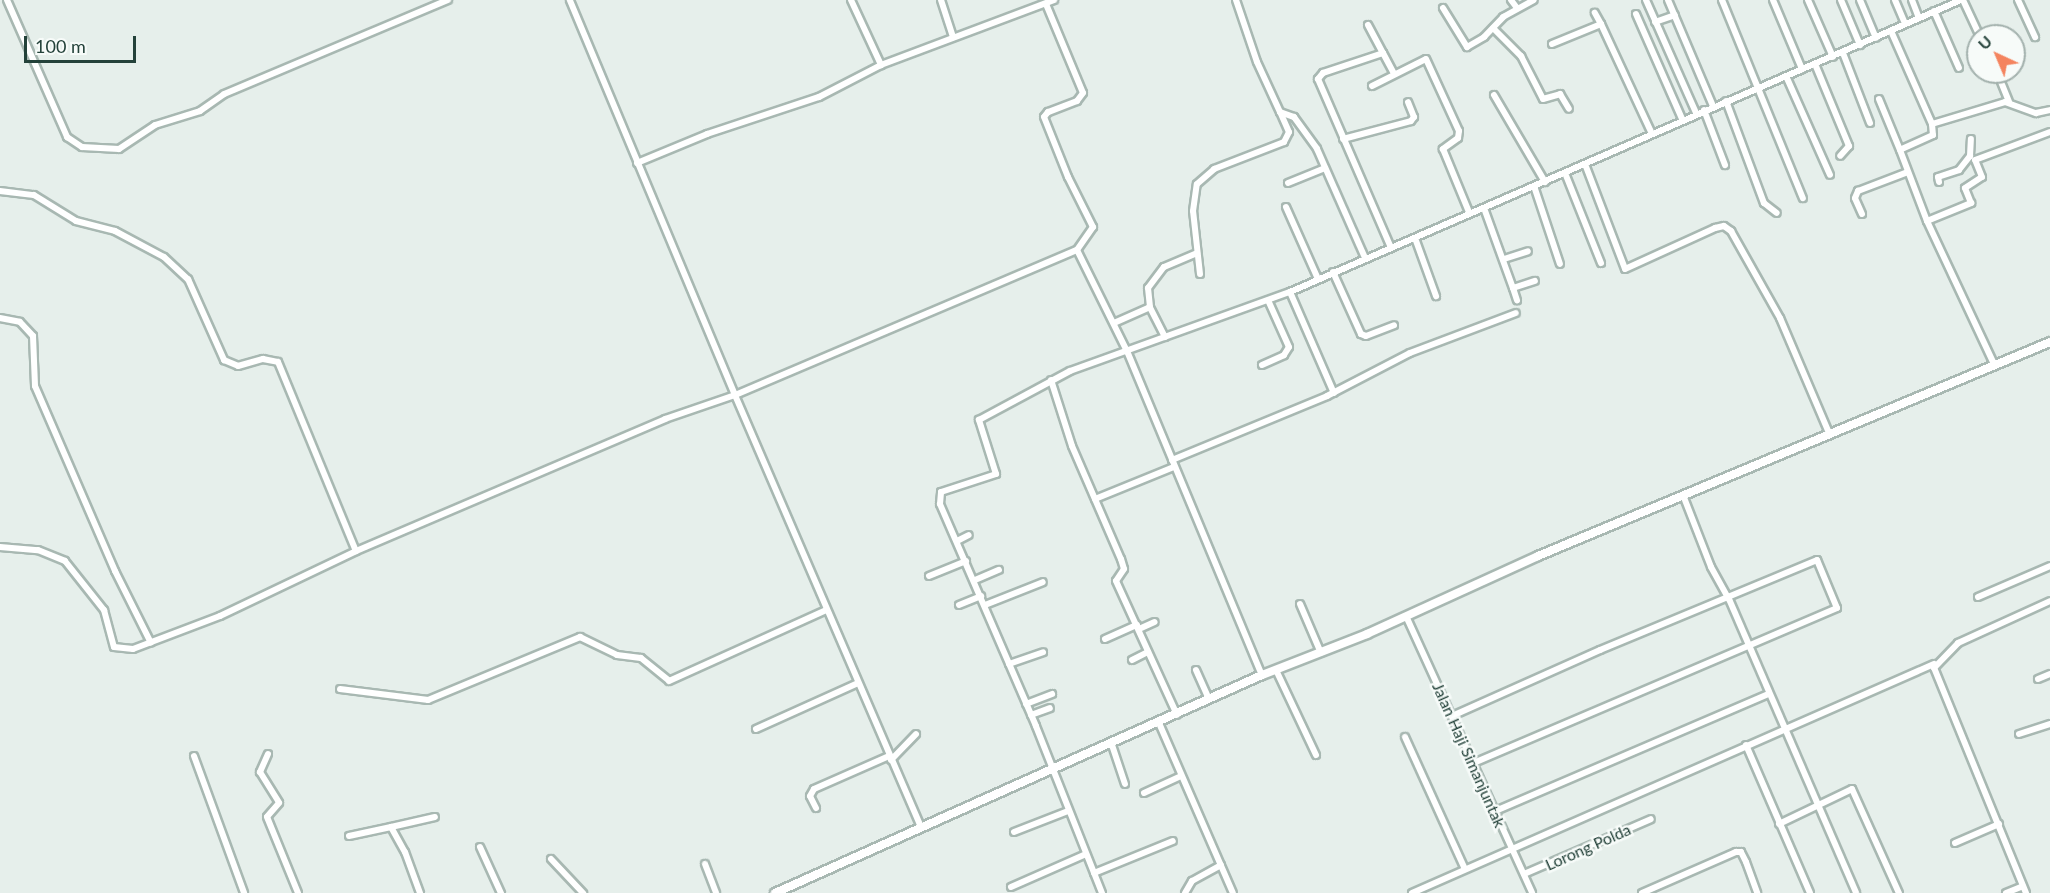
<!DOCTYPE html>
<style>
body{margin:0}
#map{position:relative;width:2050px;height:893px;overflow:hidden;background:#e6efeb;font-family:Lato,sans-serif}
div>[style]{position:absolute}
[style*='--x']{left:calc(var(--x)*1px);top:calc(var(--y)*1px);width:calc(var(--w)*1px);rotate:calc(var(--a)*1deg)}
.roads{filter:drop-shadow(2px 0 #a8b8b2) drop-shadow(-2px 0 #a8b8b2) drop-shadow(0 2px #a8b8b2) drop-shadow(0 -2px #a8b8b2)}
.minor>*{height:6px;margin:-3px;padding:0 3px;transform-origin:3px;border-radius:3px;background:#fff}
.tertiary>*{height:8px;margin:-4px;padding:0 4px;transform-origin:4px;border-radius:4px;background:#fff}
span{translate:-50% -50%;white-space:nowrap;text-align:center;line-height:1.15;-webkit-text-stroke:5px #f7fbf9;paint-order:stroke}
.street-label{font-size:16px;color:#24423a}
.north{position:absolute;left:1966px;top:24px;width:60px;height:60px;box-sizing:border-box;background:#f7fbf9;border:2px solid #a3b1ad;border-radius:50%;rotate:316deg;font-size:16px;font-weight:700;line-height:24px;text-align:center;color:#24423a}
.north::after{content:'';display:block;margin:auto;width:21px;height:27px;background:#f4845f;clip-path:polygon(50% 0,100% 100%,50% 72%,0 100%)}
.scale{position:absolute;left:24px;top:36px;width:112px;height:27px;box-sizing:border-box;border:3px solid #24423a;border-top:0;padding-left:8px;font-size:18px;line-height:21px;white-space:nowrap;color:#24423a;-webkit-text-stroke:4px #f7fbf9;paint-order:stroke}
</style>
<div id="map">
<div class="roads">
<div class="minor">
<div style="--x:7;--y:0;--w:150;--a:66.3"></div>
<div style="--x:67;--y:137;--w:18;--a:34"></div>
<div style="--x:82;--y:147;--w:37;--a:3"></div>
<div style="--x:119;--y:149;--w:43;--a:-33.7"></div>
<div style="--x:155;--y:125;--w:47;--a:-17.3"></div>
<div style="--x:200;--y:111;--w:29;--a:-35"></div>
<div style="--x:224;--y:94;--w:243;--a:-22.8"></div>
<div style="--x:851;--y:0;--w:72;--a:65.2"></div>
<div style="--x:941;--y:0;--w:39;--a:72"></div>
<div style="--x:1236;--y:0;--w:65;--a:71.3"></div>
<div style="--x:1257;--y:62;--w:55;--a:65.3"></div>
<div style="--x:1280;--y:112;--w:15;--a:20"></div>
<div style="--x:1294;--y:117;--w:39;--a:54"></div>
<div style="--x:1317;--y:149;--w:119;--a:66.2"></div>
<div style="--x:1511;--y:0;--w:10;--a:53"></div>
<div style="--x:1646;--y:0;--w:124;--a:66.1"></div>
<div style="--x:1668;--y:0;--w:115;--a:67"></div>
<div style="--x:1722;--y:0;--w:214;--a:67.8"></div>
<div style="--x:1773;--y:0;--w:75;--a:67.2"></div>
<div style="--x:1808;--y:0;--w:62;--a:66.3"></div>
<div style="--x:1841;--y:0;--w:49;--a:67.1"></div>
<div style="--x:1860;--y:0;--w:41;--a:67.2"></div>
<div style="--x:1895;--y:0;--w:26;--a:67"></div>
<div style="--x:1912;--y:0;--w:19;--a:69"></div>
<div style="--x:1963;--y:0;--w:40;--a:65"></div>
<div style="--x:2018;--y:0;--w:41;--a:65.3"></div>
<div style="--x:1046;--y:4;--w:96;--a:67.4"></div>
<div style="--x:1083;--y:93;--w:10;--a:127"></div>
<div style="--x:1077;--y:101;--w:31;--a:159"></div>
<div style="--x:1048;--y:112;--w:6;--a:129"></div>
<div style="--x:1044;--y:117;--w:65;--a:68.2"></div>
<div style="--x:1068;--y:177;--w:56;--a:63.4"></div>
<div style="--x:1093;--y:227;--w:28;--a:125"></div>
<div style="--x:1077;--y:250;--w:113;--a:63.7"></div>
<div style="--x:1127;--y:351;--w:351;--a:67.4"></div>
<div style="--x:1443;--y:8;--w:46;--a:58.4"></div>
<div style="--x:1467;--y:47;--w:20;--a:-30"></div>
<div style="--x:1484;--y:37;--w:28;--a:-46"></div>
<div style="--x:1503;--y:17;--w:35;--a:-29"></div>
<div style="--x:1934;--y:11;--w:62;--a:66.3"></div>
<div style="--x:1636;--y:14;--w:115;--a:66.3"></div>
<div style="--x:1655;--y:22;--w:21;--a:-19"></div>
<div style="--x:1601;--y:24;--w:121;--a:65.1"></div>
<div style="--x:1368;--y:25;--w:32;--a:62"></div>
<div style="--x:1383;--y:53;--w:63;--a:161.6"></div>
<div style="--x:1323;--y:73;--w:8;--a:130"></div>
<div style="--x:1318;--y:79;--w:184;--a:66.6"></div>
<div style="--x:1493;--y:28;--w:40;--a:45"></div>
<div style="--x:1521;--y:56;--w:48;--a:62.9"></div>
<div style="--x:1543;--y:99;--w:18;--a:-16"></div>
<div style="--x:1560;--y:94;--w:17;--a:59"></div>
<div style="--x:1891;--y:31;--w:102;--a:66.2"></div>
<div style="--x:1932;--y:124;--w:11;--a:85"></div>
<div style="--x:1933;--y:135;--w:36;--a:156"></div>
<div style="--x:1900;--y:150;--w:76;--a:69.2"></div>
<div style="--x:1927;--y:221;--w:160;--a:64.9"></div>
<div style="--x:1552;--y:44;--w:53;--a:-22.2"></div>
<div style="--x:1601;--y:24;--w:13;--a:-119"></div>
<div style="--x:1383;--y:53;--w:24;--a:62"></div>
<div style="--x:1843;--y:53;--w:75;--a:68.9"></div>
<div style="--x:1815;--y:64;--w:89;--a:67.5"></div>
<div style="--x:1849;--y:146;--w:13;--a:132"></div>
<div style="--x:1997;--y:72;--w:32;--a:68"></div>
<div style="--x:1786;--y:76;--w:108;--a:66"></div>
<div style="--x:1372;--y:86;--w:60;--a:-26.6"></div>
<div style="--x:1426;--y:59;--w:79;--a:65.4"></div>
<div style="--x:1459;--y:131;--w:7;--a:98"></div>
<div style="--x:1458;--y:138;--w:19;--a:144"></div>
<div style="--x:1443;--y:149;--w:68;--a:67.6"></div>
<div style="--x:1494;--y:95;--w:101;--a:59.6"></div>
<div style="--x:1879;--y:99;--w:55;--a:67.6"></div>
<div style="--x:1726;--y:101;--w:109;--a:69.6"></div>
<div style="--x:1764;--y:203;--w:16;--a:38"></div>
<div style="--x:1704;--y:110;--w:59;--a:69.1"></div>
<div style="--x:1932;--y:124;--w:76;--a:-16.8"></div>
<div style="--x:2005;--y:102;--w:33;--a:20"></div>
<div style="--x:2036;--y:113;--w:14;--a:-12"></div>
<div style="--x:1343;--y:139;--w:70;--a:-14.8"></div>
<div style="--x:1411;--y:121;--w:5;--a:-53"></div>
<div style="--x:1414;--y:117;--w:16;--a:-112"></div>
<div style="--x:637;--y:163;--w:76;--a:-22.5"></div>
<div style="--x:707;--y:134;--w:118;--a:-18.3"></div>
<div style="--x:819;--y:97;--w:70;--a:-27.3"></div>
<div style="--x:881;--y:65;--w:185;--a:-20.6"></div>
<div style="--x:1585;--y:164;--w:112;--a:69.1"></div>
<div style="--x:1625;--y:269;--w:99;--a:-24.5"></div>
<div style="--x:1715;--y:228;--w:9;--a:-13"></div>
<div style="--x:1724;--y:226;--w:9;--a:36"></div>
<div style="--x:1731;--y:231;--w:100;--a:60.6"></div>
<div style="--x:1780;--y:318;--w:127;--a:66.9"></div>
<div style="--x:1565;--y:173;--w:97;--a:68.2"></div>
<div style="--x:1939;--y:182;--w:5;--a:-101"></div>
<div style="--x:1938;--y:177;--w:22;--a:-18"></div>
<div style="--x:1959;--y:170;--w:18;--a:-52"></div>
<div style="--x:1970;--y:156;--w:17;--a:-87"></div>
<div style="--x:1288;--y:183;--w:40;--a:-22"></div>
<div style="--x:1534;--y:186;--w:82;--a:71.6"></div>
<div style="--x:0;--y:191;--w:34;--a:7"></div>
<div style="--x:34;--y:195;--w:49;--a:31.8"></div>
<div style="--x:76;--y:221;--w:40;--a:14.4"></div>
<div style="--x:115;--y:231;--w:55;--a:28"></div>
<div style="--x:164;--y:257;--w:33;--a:43"></div>
<div style="--x:188;--y:279;--w:89;--a:66"></div>
<div style="--x:224;--y:360;--w:15;--a:23"></div>
<div style="--x:238;--y:366;--w:26;--a:-16"></div>
<div style="--x:263;--y:359;--w:15;--a:11"></div>
<div style="--x:278;--y:362;--w:204;--a:67.6"></div>
<div style="--x:1286;--y:207;--w:79;--a:66"></div>
<div style="--x:1484;--y:208;--w:85;--a:70.1"></div>
<div style="--x:1513;--y:288;--w:23;--a:-18"></div>
<div style="--x:1862;--y:214;--w:17;--a:-114"></div>
<div style="--x:1855;--y:198;--w:8;--a:-67"></div>
<div style="--x:1858;--y:191;--w:53;--a:-20.8"></div>
<div style="--x:1927;--y:221;--w:48;--a:-22.2"></div>
<div style="--x:1971;--y:203;--w:16;--a:-112"></div>
<div style="--x:1965;--y:188;--w:20;--a:-33"></div>
<div style="--x:1982;--y:177;--w:18;--a:-112"></div>
<div style="--x:1975;--y:160;--w:80;--a:-20.5"></div>
<div style="--x:1415;--y:238;--w:62;--a:70.1"></div>
<div style="--x:1504;--y:259;--w:25;--a:-18"></div>
<div style="--x:1333;--y:272;--w:68;--a:65.7"></div>
<div style="--x:1361;--y:334;--w:5;--a:22"></div>
<div style="--x:1366;--y:336;--w:30;--a:-21"></div>
<div style="--x:1200;--y:274;--w:63;--a:-96.3"></div>
<div style="--x:1193;--y:211;--w:27;--a:-82"></div>
<div style="--x:1197;--y:184;--w:23;--a:-41"></div>
<div style="--x:1214;--y:169;--w:75;--a:-21.1"></div>
<div style="--x:1284;--y:142;--w:11;--a:-63"></div>
<div style="--x:1289;--y:132;--w:22;--a:-114"></div>
<div style="--x:1513;--y:288;--w:13;--a:72"></div>
<div style="--x:1290;--y:292;--w:110;--a:66.5"></div>
<div style="--x:0;--y:318;--w:20;--a:11"></div>
<div style="--x:20;--y:322;--w:19;--a:47"></div>
<div style="--x:33;--y:336;--w:50;--a:87.7"></div>
<div style="--x:35;--y:386;--w:202;--a:66.6"></div>
<div style="--x:115;--y:571;--w:80;--a:63.4"></div>
<div style="--x:1114;--y:323;--w:39;--a:-24"></div>
<div style="--x:1165;--y:337;--w:34;--a:-117"></div>
<div style="--x:1150;--y:307;--w:19;--a:-96"></div>
<div style="--x:1148;--y:288;--w:26;--a:-53"></div>
<div style="--x:1164;--y:267;--w:36;--a:-23"></div>
<div style="--x:1262;--y:365;--w:24;--a:-24"></div>
<div style="--x:1284;--y:355;--w:9;--a:-58"></div>
<div style="--x:1289;--y:347;--w:51;--a:-114.1"></div>
<div style="--x:1051;--y:380;--w:69;--a:72.3"></div>
<div style="--x:1072;--y:446;--w:123;--a:66.6"></div>
<div style="--x:1121;--y:559;--w:10;--a:73"></div>
<div style="--x:1124;--y:569;--w:14;--a:124"></div>
<div style="--x:1116;--y:581;--w:147;--a:65.5"></div>
<div style="--x:1172;--y:460;--w:168;--a:-22.4"></div>
<div style="--x:1327;--y:396;--w:93;--a:-27.4"></div>
<div style="--x:1410;--y:353;--w:113;--a:-20.7"></div>
<div style="--x:1683;--y:495;--w:77;--a:68.7"></div>
<div style="--x:1711;--y:567;--w:37;--a:61"></div>
<div style="--x:1729;--y:599;--w:320;--a:66.6"></div>
<div style="--x:1095;--y:499;--w:85;--a:-22.1"></div>
<div style="--x:957;--y:541;--w:13;--a:-27"></div>
<div style="--x:0;--y:547;--w:38;--a:5"></div>
<div style="--x:38;--y:550;--w:29;--a:22"></div>
<div style="--x:65;--y:561;--w:63;--a:51.5"></div>
<div style="--x:104;--y:610;--w:38;--a:75"></div>
<div style="--x:114;--y:647;--w:19;--a:6"></div>
<div style="--x:133;--y:649;--w:93;--a:-20.8"></div>
<div style="--x:220;--y:616;--w:151;--a:-25.5"></div>
<div style="--x:356;--y:551;--w:336;--a:-23.1"></div>
<div style="--x:665;--y:419;--w:74;--a:-18.9"></div>
<div style="--x:735;--y:395;--w:428;--a:-112.7"></div>
<div style="--x:929;--y:576;--w:40;--a:-22"></div>
<div style="--x:975;--y:580;--w:26;--a:-23"></div>
<div style="--x:1978;--y:597;--w:78;--a:-23.3"></div>
<div style="--x:1300;--y:604;--w:53;--a:66.8"></div>
<div style="--x:959;--y:605;--w:24;--a:-22"></div>
<div style="--x:985;--y:605;--w:62;--a:-21.6"></div>
<div style="--x:1406;--y:616;--w:304;--a:65.5"></div>
<div style="--x:1139;--y:629;--w:17;--a:-24"></div>
<div style="--x:1105;--y:639;--w:35;--a:-24"></div>
<div style="--x:1132;--y:660;--w:18;--a:-27"></div>
<div style="--x:1009;--y:664;--w:36;--a:-19"></div>
<div style="--x:1196;--y:670;--w:32;--a:66"></div>
<div style="--x:1276;--y:670;--w:94;--a:64.8"></div>
<div style="--x:2038;--y:679;--w:13;--a:-23"></div>
<div style="--x:340;--y:689;--w:89;--a:7.1"></div>
<div style="--x:428;--y:700;--w:165;--a:-22.5"></div>
<div style="--x:580;--y:637;--w:41;--a:25.9"></div>
<div style="--x:617;--y:655;--w:24;--a:7"></div>
<div style="--x:641;--y:658;--w:36;--a:39"></div>
<div style="--x:669;--y:681;--w:172;--a:-24.3"></div>
<div style="--x:1026;--y:704;--w:28;--a:-21"></div>
<div style="--x:1031;--y:715;--w:20;--a:-20"></div>
<div style="--x:1452;--y:716;--w:162;--a:-24"></div>
<div style="--x:1600;--y:650;--w:235;--a:-22.5"></div>
<div style="--x:1817;--y:560;--w:52;--a:67.4"></div>
<div style="--x:1837;--y:608;--w:397;--a:156.9"></div>
<div style="--x:1159;--y:723;--w:185;--a:66.5"></div>
<div style="--x:756;--y:729;--w:112;--a:-24.3"></div>
<div style="--x:2019;--y:734;--w:33;--a:-18"></div>
<div style="--x:1405;--y:737;--w:145;--a:65.6"></div>
<div style="--x:1112;--y:745;--w:41;--a:71.6"></div>
<div style="--x:1746;--y:745;--w:161;--a:66.6"></div>
<div style="--x:268;--y:754;--w:20;--a:114"></div>
<div style="--x:260;--y:772;--w:36;--a:58"></div>
<div style="--x:279;--y:803;--w:18;--a:131"></div>
<div style="--x:267;--y:817;--w:82;--a:67.8"></div>
<div style="--x:194;--y:756;--w:146;--a:69.9"></div>
<div style="--x:891;--y:760;--w:36;--a:-46"></div>
<div style="--x:1144;--y:793;--w:41;--a:-24.7"></div>
<div style="--x:816;--y:808;--w:13;--a:-117"></div>
<div style="--x:810;--y:796;--w:8;--a:-60"></div>
<div style="--x:814;--y:789;--w:82;--a:-23.7"></div>
<div style="--x:1493;--y:812;--w:299;--a:-23.2"></div>
<div style="--x:1779;--y:824;--w:81;--a:-25.6"></div>
<div style="--x:1852;--y:789;--w:114;--a:65.7"></div>
<div style="--x:391;--y:827;--w:45;--a:-12.8"></div>
<div style="--x:921;--y:827;--w:470;--a:-113.3"></div>
<div style="--x:735;--y:395;--w:371;--a:-23"></div>
<div style="--x:1014;--y:832;--w:58;--a:-21.3"></div>
<div style="--x:349;--y:836;--w:43;--a:-12.1"></div>
<div style="--x:391;--y:827;--w:29;--a:61"></div>
<div style="--x:405;--y:852;--w:44;--a:69.9"></div>
<div style="--x:1955;--y:843;--w:48;--a:-23.4"></div>
<div style="--x:480;--y:847;--w:51;--a:65.5"></div>
<div style="--x:551;--y:859;--w:47;--a:46.7"></div>
<div style="--x:705;--y:864;--w:31;--a:69"></div>
<div style="--x:1094;--y:873;--w:85;--a:-22.1"></div>
<div style="--x:1524;--y:874;--w:138;--a:-23.4"></div>
<div style="--x:1011;--y:887;--w:82;--a:-23.7"></div>
<div style="--x:1102;--y:893;--w:180;--a:-111.6"></div>
<div style="--x:1036;--y:726;--w:242;--a:-113.4"></div>
<div style="--x:940;--y:504;--w:12;--a:-85"></div>
<div style="--x:941;--y:492;--w:58;--a:-18.1"></div>
<div style="--x:996;--y:474;--w:57;--a:-107.5"></div>
<div style="--x:979;--y:420;--w:103;--a:-28.3"></div>
<div style="--x:1070;--y:371;--w:234;--a:-19.8"></div>
<div style="--x:1290;--y:292;--w:732;--a:-23.52"></div>
<div style="--x:1185;--y:893;--w:14;--a:-60"></div>
<div style="--x:1192;--y:881;--w:33;--a:-29"></div>
<div style="--x:1412;--y:893;--w:570;--a:-23.69"></div>
<div style="--x:1642;--y:893;--w:103;--a:-23.6"></div>
<div style="--x:1736;--y:852;--w:5;--a:0"></div>
<div style="--x:1741;--y:852;--w:11;--a:63"></div>
<div style="--x:1746;--y:862;--w:33;--a:70"></div>
<div style="--x:2006;--y:893;--w:18;--a:-22"></div>
<div style="--x:2026;--y:893;--w:243;--a:-112.2"></div>
<div style="--x:1934;--y:668;--w:35;--a:-46"></div>
<div style="--x:1958;--y:643;--w:101;--a:-24.5"></div>
</div>
<div class="tertiary">
<div style="--x:775;--y:893;--w:534;--a:-24.12"></div>
<div style="--x:1262;--y:675;--w:113;--a:-21.3"></div>
<div style="--x:1367;--y:634;--w:188;--a:-24.5"></div>
<div style="--x:1538;--y:556;--w:555;--a:-22.68"></div>
</div>
</div>
<div class="street-label">
<span style="left:1469px;top:755px;rotate:66deg">Jalan Haji Simanjuntak</span>
<span style="left:1588px;top:847px;rotate:-24deg">Lorong Polda</span>
</div>
<div class="north">U</div>
<div class="scale">100 m</div>
</div>
